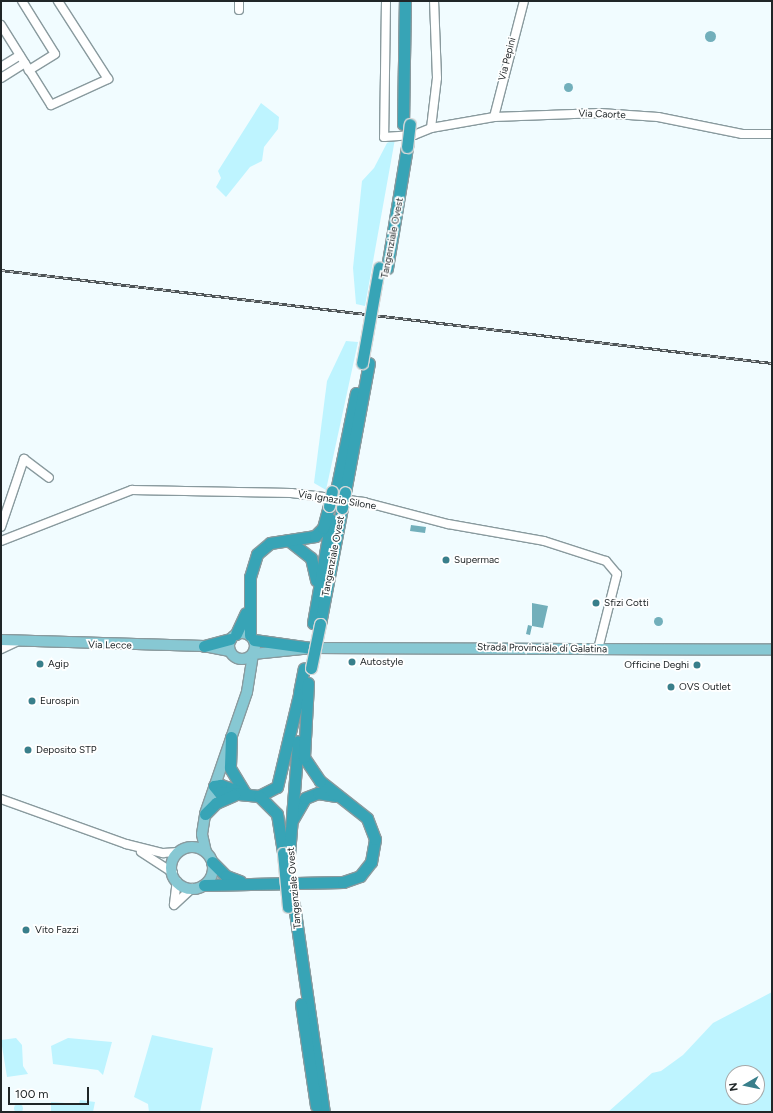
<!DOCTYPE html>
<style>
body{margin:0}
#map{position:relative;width:773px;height:1113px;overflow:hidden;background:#f1fcff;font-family:Figtree,sans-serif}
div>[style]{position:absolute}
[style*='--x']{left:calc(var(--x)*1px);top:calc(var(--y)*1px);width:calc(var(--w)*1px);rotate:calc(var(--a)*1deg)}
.green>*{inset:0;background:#bef4ff}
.round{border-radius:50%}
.water>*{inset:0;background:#72afbb}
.roads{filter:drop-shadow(1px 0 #899a9e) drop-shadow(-1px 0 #899a9e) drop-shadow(0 1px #899a9e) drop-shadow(0 -1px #899a9e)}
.minor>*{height:8px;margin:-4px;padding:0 4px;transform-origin:4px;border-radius:4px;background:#fff}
.major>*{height:10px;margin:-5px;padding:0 5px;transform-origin:5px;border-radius:5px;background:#87c8d3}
.major>.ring{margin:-5px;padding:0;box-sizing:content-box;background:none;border:10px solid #87c8d3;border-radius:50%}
.highway>*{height:11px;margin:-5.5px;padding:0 5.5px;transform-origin:5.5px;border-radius:5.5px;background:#37a4b6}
.rail>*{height:3px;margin-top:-1.5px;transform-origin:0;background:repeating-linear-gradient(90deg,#fff 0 4.5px,#4c5356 0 9px);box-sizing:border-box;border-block:1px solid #4c5356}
.bridges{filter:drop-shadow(1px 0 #d7d8d8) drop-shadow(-1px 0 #d7d8d8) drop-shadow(0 1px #d7d8d8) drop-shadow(0 -1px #d7d8d8)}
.highway-bridge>*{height:11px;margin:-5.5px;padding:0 5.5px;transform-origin:5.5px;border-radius:5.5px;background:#37a4b6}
.dots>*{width:11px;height:11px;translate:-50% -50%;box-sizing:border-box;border:2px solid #fff;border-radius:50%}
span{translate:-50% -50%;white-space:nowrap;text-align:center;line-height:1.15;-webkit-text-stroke:3.5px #fff;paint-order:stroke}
.street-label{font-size:10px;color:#202628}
.poi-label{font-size:10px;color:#202628}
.left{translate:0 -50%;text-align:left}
.right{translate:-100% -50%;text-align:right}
.frame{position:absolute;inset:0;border:2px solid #202628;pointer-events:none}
.north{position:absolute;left:725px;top:1065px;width:40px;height:40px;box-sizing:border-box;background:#fff;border:1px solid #a6a8a9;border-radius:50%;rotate:261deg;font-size:11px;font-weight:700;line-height:16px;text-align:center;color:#202628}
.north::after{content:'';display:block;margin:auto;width:14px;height:18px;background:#397f8b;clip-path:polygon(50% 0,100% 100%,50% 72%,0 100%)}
.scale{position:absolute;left:8px;top:1087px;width:81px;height:18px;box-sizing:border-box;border:2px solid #202628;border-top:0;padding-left:5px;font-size:12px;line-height:14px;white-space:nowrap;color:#202628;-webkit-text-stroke:3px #fff;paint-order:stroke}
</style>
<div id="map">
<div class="green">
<div style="clip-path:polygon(261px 103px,279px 117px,278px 129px,264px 147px,262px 161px,250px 167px,226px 197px,216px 187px,221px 178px,218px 171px)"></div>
<div style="clip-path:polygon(395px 139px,365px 306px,356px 304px,353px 268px,362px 181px,374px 168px,387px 143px)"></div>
<div style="clip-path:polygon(346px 341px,358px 342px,326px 490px,314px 483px,327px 381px)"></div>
<div style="clip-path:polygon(evenodd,772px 992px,772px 1112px,608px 1112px,652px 1073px,661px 1071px,683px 1055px,713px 1023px,772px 992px,733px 1073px,757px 1073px,757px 1097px,733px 1097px,733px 1073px)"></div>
<div style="clip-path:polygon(152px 1035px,213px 1048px,200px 1112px,149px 1112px,148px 1104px,134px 1097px)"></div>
<div style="clip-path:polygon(16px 1038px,22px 1045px,23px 1066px,28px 1074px,7px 1077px,1px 1040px)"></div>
<div style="clip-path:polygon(68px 1038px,112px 1042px,103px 1075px,98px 1070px,53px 1064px,51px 1046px)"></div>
<div style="clip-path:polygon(80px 1100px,95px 1102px,93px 1112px,47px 1112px,51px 1111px,51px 1102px,79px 1104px)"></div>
<div class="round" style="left:13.5px;top:1103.5px;width:9px;height:9px"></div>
</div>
<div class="water">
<div class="round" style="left:704.5px;top:30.5px;width:11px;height:11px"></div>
<div class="round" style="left:563.5px;top:82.5px;width:9px;height:9px"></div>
<div style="clip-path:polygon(411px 525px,426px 527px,425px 533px,410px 531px)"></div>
<div style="clip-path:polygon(532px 603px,548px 606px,543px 628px,532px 626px,530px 635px,526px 634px,528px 625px,532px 626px)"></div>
<div class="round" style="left:653.5px;top:616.5px;width:9px;height:9px"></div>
</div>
<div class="roads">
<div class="minor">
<div style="--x:22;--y:1;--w:62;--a:58.1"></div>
<div style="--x:55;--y:54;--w:31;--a:148"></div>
<div style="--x:386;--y:1;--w:136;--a:90.8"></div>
<div style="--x:384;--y:137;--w:30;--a:-4"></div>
<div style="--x:414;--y:135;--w:18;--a:-22"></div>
<div style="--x:431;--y:128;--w:50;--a:-83.2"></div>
<div style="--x:437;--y:78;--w:77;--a:-92.2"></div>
<div style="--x:239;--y:10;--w:9;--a:-90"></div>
<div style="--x:1;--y:25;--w:94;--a:58"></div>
<div style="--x:51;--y:105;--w:63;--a:-24.5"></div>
<div style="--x:108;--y:79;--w:93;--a:-122.7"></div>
<div style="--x:1;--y:67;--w:22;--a:-32"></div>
<div style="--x:1;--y:78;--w:28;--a:-32"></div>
<div style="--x:494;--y:117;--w:120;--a:-75.5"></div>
<div style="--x:431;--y:128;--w:64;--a:-9.9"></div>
<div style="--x:494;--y:117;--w:106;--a:-2.2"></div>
<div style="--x:600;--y:113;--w:58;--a:3.9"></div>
<div style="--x:658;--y:117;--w:86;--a:11.4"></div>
<div style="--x:742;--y:134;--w:30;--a:0"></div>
<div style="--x:1;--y:527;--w:72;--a:-71.3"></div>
<div style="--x:24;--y:459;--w:31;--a:37"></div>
<div style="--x:1;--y:541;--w:141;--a:-21.3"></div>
<div style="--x:132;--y:490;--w:159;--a:1.1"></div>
<div style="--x:291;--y:493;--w:74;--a:7"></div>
<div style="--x:364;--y:502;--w:87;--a:14.7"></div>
<div style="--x:448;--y:524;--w:97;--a:10"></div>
<div style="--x:544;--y:541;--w:65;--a:17.9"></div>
<div style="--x:606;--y:561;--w:17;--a:50"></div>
<div style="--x:617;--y:574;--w:77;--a:104.2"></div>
<div style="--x:1;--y:649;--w:17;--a:-25"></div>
<div style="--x:1;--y:799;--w:133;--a:19.8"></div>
<div style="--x:126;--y:844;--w:38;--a:14"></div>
<div style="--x:163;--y:853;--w:16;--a:-4"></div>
<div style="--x:141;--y:852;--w:38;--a:33"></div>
<div style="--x:174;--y:904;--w:23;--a:-83"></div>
<div style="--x:174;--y:905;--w:25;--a:-43"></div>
</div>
<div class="major">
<div class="ring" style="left:229px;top:633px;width:16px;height:16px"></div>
<div style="--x:1;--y:640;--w:203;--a:1.7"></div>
<div style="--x:204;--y:646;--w:25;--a:11"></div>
<div class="ring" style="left:171px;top:847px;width:32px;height:32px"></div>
<div style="--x:206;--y:852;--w:18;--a:-103"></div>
<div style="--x:202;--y:834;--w:20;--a:-81"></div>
<div style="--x:205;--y:814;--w:129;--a:-71"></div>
<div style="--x:247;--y:692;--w:38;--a:-81"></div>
<div style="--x:253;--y:654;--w:59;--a:-5.8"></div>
<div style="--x:312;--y:648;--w:460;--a:0.2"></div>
</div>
<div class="highway">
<div style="--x:403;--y:124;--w:123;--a:-89.1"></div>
<div style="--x:387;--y:268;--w:123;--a:-80.6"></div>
<div style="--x:336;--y:491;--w:100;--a:-78.5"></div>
<div style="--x:345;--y:492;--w:131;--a:-79.5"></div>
<div style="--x:288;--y:540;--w:29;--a:38"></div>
<div style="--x:311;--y:558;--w:23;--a:77"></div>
<div style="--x:313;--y:623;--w:105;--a:-80.1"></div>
<div style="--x:320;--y:624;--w:118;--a:-79.3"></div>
<div style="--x:236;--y:634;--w:23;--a:-65"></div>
<div style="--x:250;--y:635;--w:58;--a:-90"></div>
<div style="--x:250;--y:577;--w:24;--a:-73"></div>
<div style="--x:257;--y:554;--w:17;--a:-40"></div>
<div style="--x:270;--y:543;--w:46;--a:-8.8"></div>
<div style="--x:315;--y:536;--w:11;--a:-45"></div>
<div style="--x:323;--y:528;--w:23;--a:-75"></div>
<div style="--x:254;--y:640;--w:59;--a:7.9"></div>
<div style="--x:204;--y:646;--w:27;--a:-15"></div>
<div style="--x:299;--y:693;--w:25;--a:-79"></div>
<div style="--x:231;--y:737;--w:31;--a:92"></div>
<div style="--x:230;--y:768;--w:27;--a:59"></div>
<div style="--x:247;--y:794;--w:28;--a:-161"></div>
<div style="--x:221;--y:785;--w:7;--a:172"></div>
<div style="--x:214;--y:786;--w:8;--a:50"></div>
<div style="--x:219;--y:792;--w:40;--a:5.7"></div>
<div style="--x:259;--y:796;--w:20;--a:-27"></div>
<div style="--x:277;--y:787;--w:95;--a:-76.6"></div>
<div style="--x:259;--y:796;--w:25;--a:45"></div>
<div style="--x:277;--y:814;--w:39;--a:81"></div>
<div style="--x:205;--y:814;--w:16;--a:-45"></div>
<div style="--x:216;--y:803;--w:20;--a:-24"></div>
<div style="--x:293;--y:819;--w:24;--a:-60"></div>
<div style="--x:305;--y:798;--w:14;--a:-21"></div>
<div style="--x:318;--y:793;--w:17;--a:10"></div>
<div style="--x:289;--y:854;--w:113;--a:-85.4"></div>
<div style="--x:212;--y:862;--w:20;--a:45"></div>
<div style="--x:226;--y:876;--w:15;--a:20"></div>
<div style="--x:204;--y:885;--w:139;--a:-1.2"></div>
<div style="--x:343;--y:882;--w:18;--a:-19"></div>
<div style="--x:360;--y:876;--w:18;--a:-52"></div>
<div style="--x:371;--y:862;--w:23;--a:-80"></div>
<div style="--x:375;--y:839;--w:22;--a:-111"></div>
<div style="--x:367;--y:818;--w:60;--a:-141.8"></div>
<div style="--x:320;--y:781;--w:29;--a:-124"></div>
<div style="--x:304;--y:757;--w:74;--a:-86.9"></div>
<div style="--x:294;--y:905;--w:209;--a:81.8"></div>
<div style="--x:301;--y:1004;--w:103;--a:81.6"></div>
</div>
</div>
<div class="rail">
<div style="--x:1;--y:270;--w:777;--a:6.88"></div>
</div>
<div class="bridges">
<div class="highway-bridge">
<div style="--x:407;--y:147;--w:23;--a:-83"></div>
<div style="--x:362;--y:363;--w:97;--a:-79.9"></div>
<div style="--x:329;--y:506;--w:15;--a:-79"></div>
<div style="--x:342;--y:508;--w:16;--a:-79"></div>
<div style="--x:311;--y:668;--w:45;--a:-78.4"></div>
<div style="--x:283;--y:853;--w:54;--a:84.7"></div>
</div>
</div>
<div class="dots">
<div style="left:446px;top:560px;background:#397f8b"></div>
<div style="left:596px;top:603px;background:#397f8b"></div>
<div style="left:352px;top:662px;background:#397f8b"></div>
<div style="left:40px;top:664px;background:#397f8b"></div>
<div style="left:697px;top:665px;background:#397f8b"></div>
<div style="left:671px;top:687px;background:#397f8b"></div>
<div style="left:32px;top:701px;background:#397f8b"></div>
<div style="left:28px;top:750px;background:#397f8b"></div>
<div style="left:26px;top:930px;background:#397f8b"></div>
</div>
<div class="street-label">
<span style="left:507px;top:59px;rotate:-76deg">Via Pepini</span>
<span style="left:602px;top:114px;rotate:2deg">Via Caorte</span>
<span style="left:392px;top:238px;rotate:-79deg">Tangenziale Ovest</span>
<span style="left:337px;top:500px;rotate:9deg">Via Ignazio Silone</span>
<span style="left:333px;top:556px;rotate:-79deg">Tangenziale Ovest</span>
<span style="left:110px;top:645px;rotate:1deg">Via Lecce</span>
<span style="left:542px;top:648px;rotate:1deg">Strada Provinciale di Galatina</span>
<span style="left:294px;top:888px;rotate:-95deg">Tangenziale Ovest</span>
</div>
<div class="poi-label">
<span class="left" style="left:454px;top:560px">Supermac</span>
<span class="left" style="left:604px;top:603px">Sfizi Cotti</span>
<span class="left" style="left:360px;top:662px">Autostyle</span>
<span class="left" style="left:48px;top:664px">Agip</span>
<span class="right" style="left:689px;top:665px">Officine Deghi</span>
<span class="left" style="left:679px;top:687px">OVS Outlet</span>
<span class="left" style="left:40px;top:701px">Eurospin</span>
<span class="left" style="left:36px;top:750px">Deposito STP</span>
<span class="left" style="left:35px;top:930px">Vito Fazzi</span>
</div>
<div class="frame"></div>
<div class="north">N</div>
<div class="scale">100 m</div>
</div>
